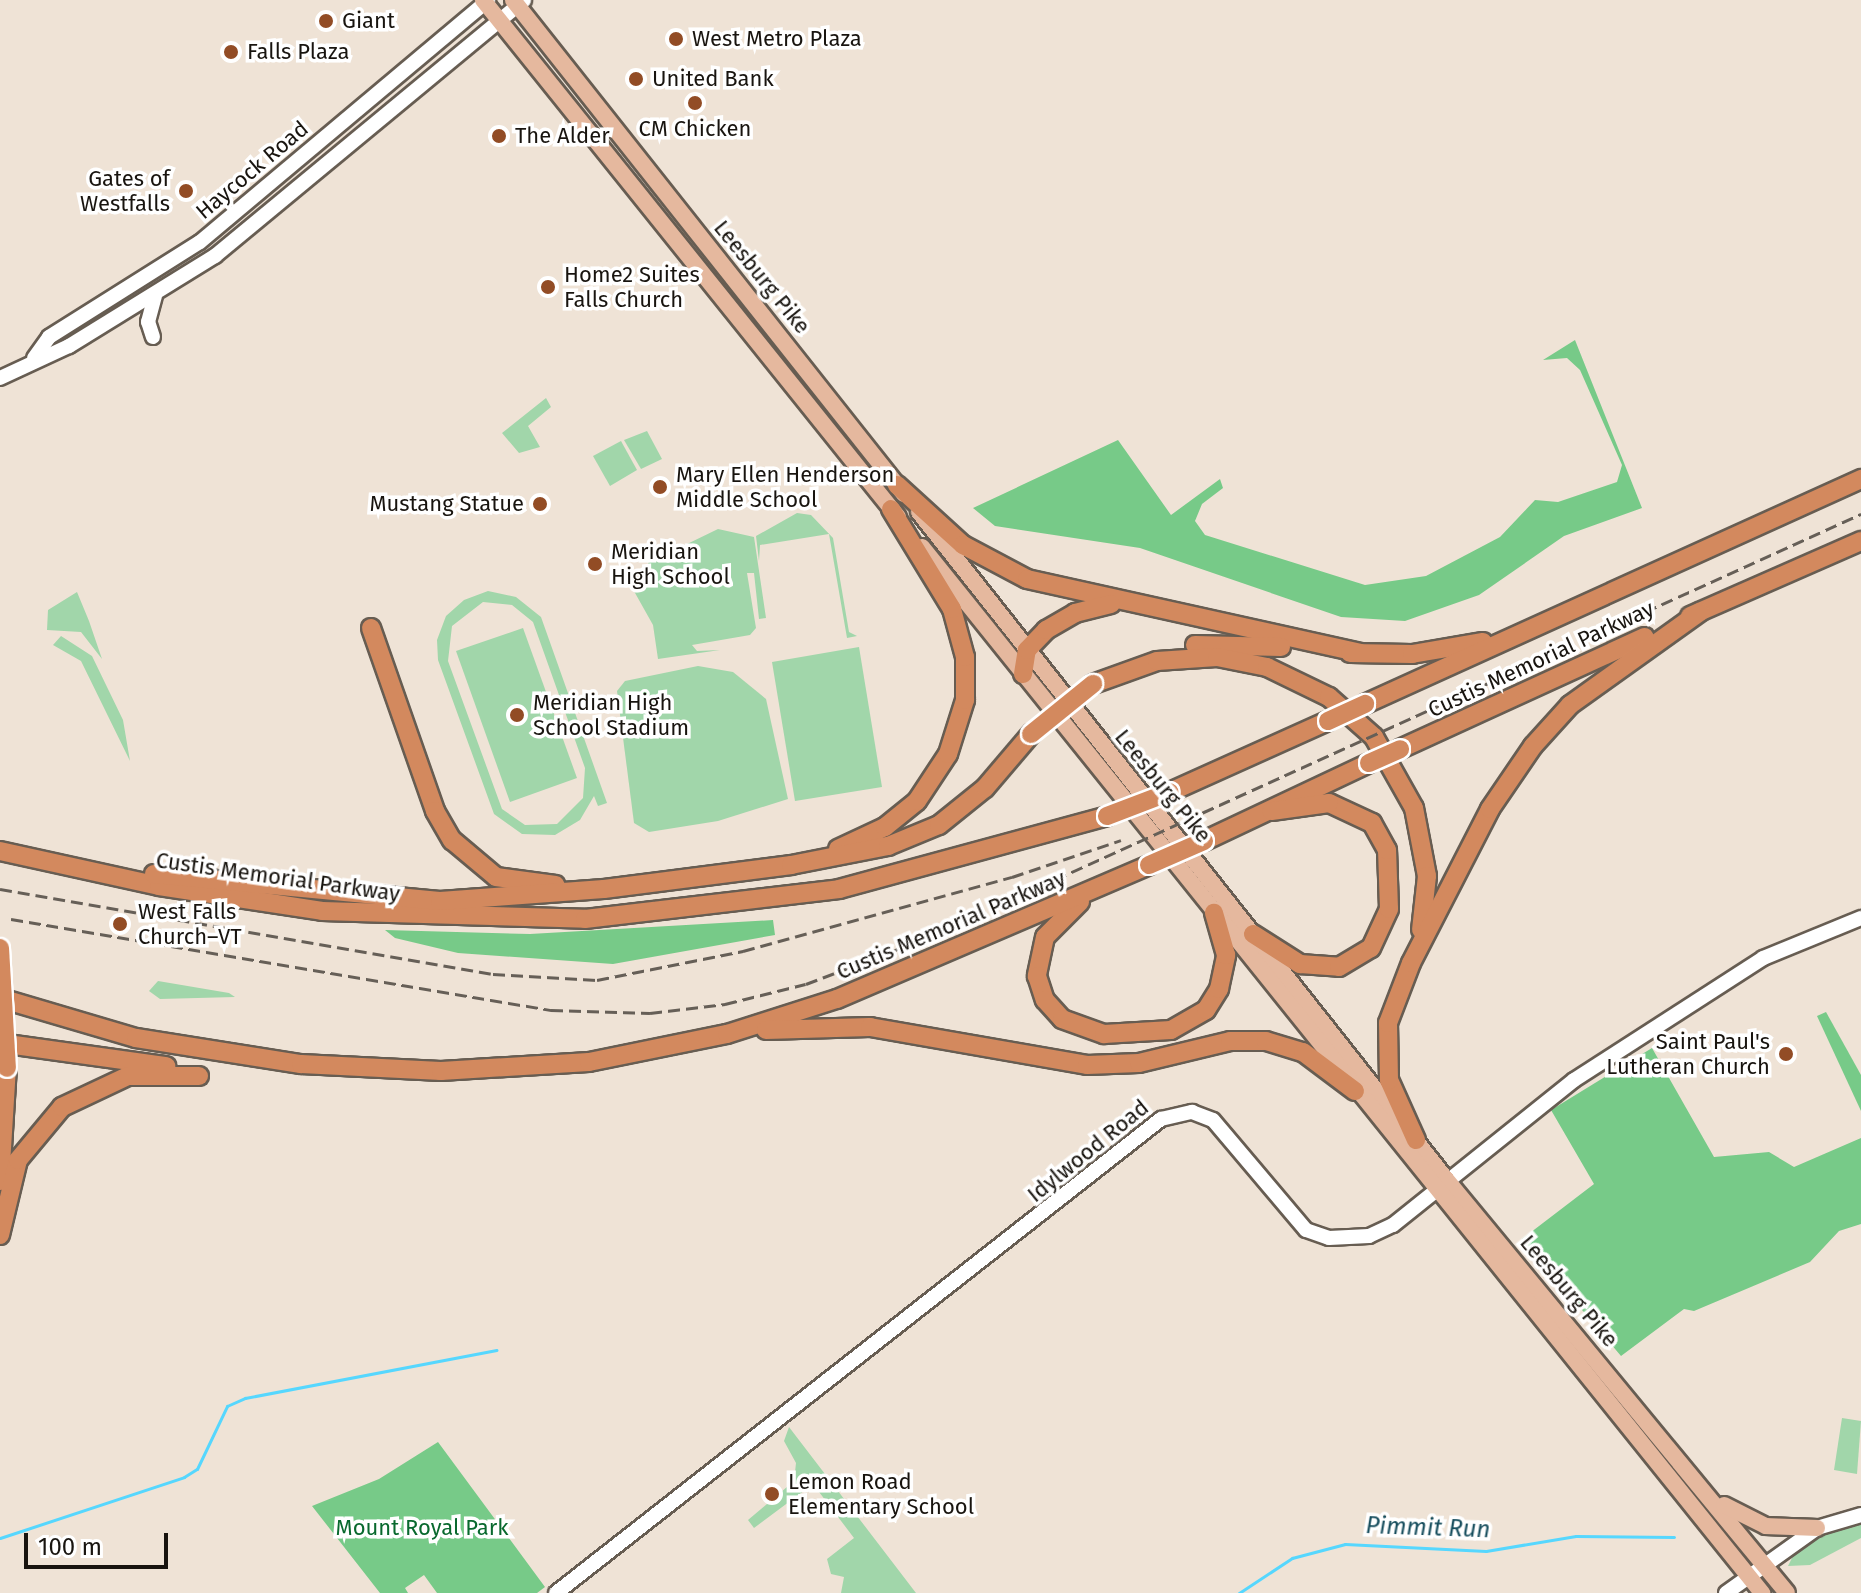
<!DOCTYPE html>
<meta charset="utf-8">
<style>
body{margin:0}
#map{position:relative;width:1861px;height:1593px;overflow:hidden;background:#efe3d6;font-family:"Fira Sans",sans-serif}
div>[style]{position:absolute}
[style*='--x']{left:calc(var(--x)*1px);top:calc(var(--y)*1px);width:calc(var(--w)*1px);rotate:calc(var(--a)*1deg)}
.green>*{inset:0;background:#a1d6aa}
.forest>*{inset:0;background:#77ca88}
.stream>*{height:3px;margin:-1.5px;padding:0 1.5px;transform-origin:1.5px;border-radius:1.5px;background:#56d7fe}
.roads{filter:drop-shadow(2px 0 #675d52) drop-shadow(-2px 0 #675d52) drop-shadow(0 2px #675d52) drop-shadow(0 -2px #675d52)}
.secondary>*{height:14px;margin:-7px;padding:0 7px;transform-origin:7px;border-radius:7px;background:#fff}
.primary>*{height:16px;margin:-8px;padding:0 8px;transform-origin:8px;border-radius:8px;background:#e5b89e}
.highway>*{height:18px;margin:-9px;padding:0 9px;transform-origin:9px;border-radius:9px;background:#d3895e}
.rail>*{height:3px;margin-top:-1.5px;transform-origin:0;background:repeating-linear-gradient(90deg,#665f57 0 12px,transparent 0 18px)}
.bridges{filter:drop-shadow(2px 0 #fff) drop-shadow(-2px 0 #fff) drop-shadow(0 2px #fff) drop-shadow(0 -2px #fff)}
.highway-bridge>*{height:18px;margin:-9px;padding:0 9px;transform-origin:9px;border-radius:9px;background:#d3895e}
.dots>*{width:22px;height:22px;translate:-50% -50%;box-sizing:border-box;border:4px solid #fff;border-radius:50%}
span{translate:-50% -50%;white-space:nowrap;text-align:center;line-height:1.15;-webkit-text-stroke:7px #fff;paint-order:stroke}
.poi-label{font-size:22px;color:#18140f}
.left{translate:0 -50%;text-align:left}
.right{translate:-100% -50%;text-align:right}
.street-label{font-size:22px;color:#18140f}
.park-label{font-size:22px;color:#09692e}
.water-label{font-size:24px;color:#164d5d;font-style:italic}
.scale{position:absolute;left:24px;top:1533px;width:144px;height:36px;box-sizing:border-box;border:4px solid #18140f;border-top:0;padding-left:10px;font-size:24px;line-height:28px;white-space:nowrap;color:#18140f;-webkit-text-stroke:6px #fff;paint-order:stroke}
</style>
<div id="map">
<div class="green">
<div style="clip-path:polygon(546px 398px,551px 407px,528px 426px,540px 447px,519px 453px,502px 433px)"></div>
<div style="clip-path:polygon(647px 431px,662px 459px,641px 469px,624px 440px)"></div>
<div style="clip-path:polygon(621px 441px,637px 470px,610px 486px,593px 456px)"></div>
<div style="clip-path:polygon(797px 513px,811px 515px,833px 538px,849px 632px,857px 636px,847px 638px,829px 534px,760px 545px,759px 561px,756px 536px)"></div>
<div style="clip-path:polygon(718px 529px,754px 537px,766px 618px,759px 619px,754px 573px,747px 573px,756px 628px,750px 635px,692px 645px,697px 651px,720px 650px,658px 659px,653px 625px,630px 584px,653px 571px,648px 563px)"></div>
<div style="clip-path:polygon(evenodd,488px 591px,516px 597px,541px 617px,607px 803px,598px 806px,594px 796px,580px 820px,555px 835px,522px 834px,494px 814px,438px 660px,437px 640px,446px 616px,464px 600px,488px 591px,483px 602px,512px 605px,533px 622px,585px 768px,583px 798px,557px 824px,525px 825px,502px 809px,448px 661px,452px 626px,483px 602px)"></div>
<div style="clip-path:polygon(77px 592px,89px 621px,102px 659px,81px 632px,47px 630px,48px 610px)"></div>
<div style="clip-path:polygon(523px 628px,577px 778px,510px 802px,456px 651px)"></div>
<div style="clip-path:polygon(61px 636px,92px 656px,123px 720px,130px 761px,81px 661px,53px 645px)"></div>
<div style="clip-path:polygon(859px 647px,882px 787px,795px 801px,772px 662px)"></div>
<div style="clip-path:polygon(698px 666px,733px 672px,766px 699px,788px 799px,718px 821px,649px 832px,634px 823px,617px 691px,625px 681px)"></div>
<div style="clip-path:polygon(158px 981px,229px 993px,235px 997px,160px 999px,149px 991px)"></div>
<div style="clip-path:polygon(1842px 1418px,1861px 1421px,1857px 1474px,1834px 1470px)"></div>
<div style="clip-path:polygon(789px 1427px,916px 1593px,841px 1593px,844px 1577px,831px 1574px,827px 1559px,854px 1538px,813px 1484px,754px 1528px,748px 1520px,794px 1481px,796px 1463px,784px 1441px)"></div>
<div style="clip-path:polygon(1861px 1524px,1861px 1538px,1810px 1565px,1788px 1566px,1795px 1552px,1821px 1535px)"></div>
</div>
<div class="forest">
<div style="clip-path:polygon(1575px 340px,1642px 508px,1564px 536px,1479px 595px,1405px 621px,1341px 617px,1140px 548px,995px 526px,973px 508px,1118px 440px,1171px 515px,1220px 479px,1223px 488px,1202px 504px,1195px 521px,1205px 535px,1365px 585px,1426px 576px,1500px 537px,1535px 500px,1558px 502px,1617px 482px,1622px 465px,1580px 370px,1567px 358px,1543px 360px)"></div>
<div style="clip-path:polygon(773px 920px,775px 935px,613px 964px,458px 953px,395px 938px,385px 930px,530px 934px)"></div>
<div style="clip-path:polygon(1826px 1012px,1861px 1075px,1861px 1111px,1817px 1016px)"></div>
<div style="clip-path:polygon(1652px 1048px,1714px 1157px,1769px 1152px,1794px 1167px,1861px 1138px,1861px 1224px,1839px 1231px,1810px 1262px,1694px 1311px,1684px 1309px,1621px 1356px,1522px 1239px,1594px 1184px,1551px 1110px)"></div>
<div style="clip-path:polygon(438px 1442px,545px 1587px,537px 1593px,437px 1593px,424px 1575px,405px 1588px,408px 1593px,380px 1593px,312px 1506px,379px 1479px)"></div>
</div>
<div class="stream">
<div style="--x:0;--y:1538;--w:194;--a:-18.3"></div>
<div style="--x:184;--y:1477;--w:15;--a:-32"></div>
<div style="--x:197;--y:1469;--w:70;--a:-64.5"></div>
<div style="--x:227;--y:1406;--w:20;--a:-24"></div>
<div style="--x:245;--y:1398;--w:256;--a:-10.8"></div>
<div style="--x:1239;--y:1593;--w:64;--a:-33.4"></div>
<div style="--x:1292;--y:1558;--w:55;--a:-14.8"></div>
<div style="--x:1345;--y:1544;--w:141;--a:2.8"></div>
<div style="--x:1486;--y:1551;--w:91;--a:-9.5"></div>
<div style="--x:1576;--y:1536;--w:98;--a:0.6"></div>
</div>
<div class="roads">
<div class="secondary">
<div style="--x:153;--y:337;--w:16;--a:-108"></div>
<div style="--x:148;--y:322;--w:27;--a:-75"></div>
<div style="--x:34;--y:358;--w:26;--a:-54"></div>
<div style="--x:49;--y:337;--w:178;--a:-32.2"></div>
<div style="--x:200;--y:242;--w:376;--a:-40"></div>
<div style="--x:0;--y:378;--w:76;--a:-24.9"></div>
<div style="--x:69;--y:346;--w:172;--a:-31.7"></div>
<div style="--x:215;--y:256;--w:401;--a:-39.6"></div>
<div style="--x:556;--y:1593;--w:769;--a:-38.08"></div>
<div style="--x:1161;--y:1119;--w:32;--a:-13"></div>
<div style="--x:1192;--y:1112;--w:22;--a:21"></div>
<div style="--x:1213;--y:1120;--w:144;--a:49.8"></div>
<div style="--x:1306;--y:1230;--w:24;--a:19"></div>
<div style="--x:1329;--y:1238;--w:40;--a:-2.9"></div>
<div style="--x:1369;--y:1236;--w:26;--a:-25"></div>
<div style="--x:1393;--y:1225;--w:232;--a:-38.7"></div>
<div style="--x:1574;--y:1080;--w:225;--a:-32.8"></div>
<div style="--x:1763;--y:958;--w:106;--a:-22.2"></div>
<div style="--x:1726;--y:1593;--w:112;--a:-35.5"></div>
<div style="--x:1817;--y:1528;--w:46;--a:-16.5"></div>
</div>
<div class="primary">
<div style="--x:483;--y:0;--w:663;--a:51.25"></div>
<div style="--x:513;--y:0;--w:630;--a:51.64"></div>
<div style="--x:919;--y:512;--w:850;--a:51.69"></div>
<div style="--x:1446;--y:1179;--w:536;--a:50.52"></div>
<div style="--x:922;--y:547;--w:1342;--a:51.23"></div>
<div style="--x:1724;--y:1505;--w:47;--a:26.6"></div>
<div style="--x:1766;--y:1526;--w:51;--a:2.2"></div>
</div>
<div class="highway">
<div style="--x:897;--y:485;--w:89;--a:42.3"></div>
<div style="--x:963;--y:545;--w:72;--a:28"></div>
<div style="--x:1027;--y:579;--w:341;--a:12.5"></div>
<div style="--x:1690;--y:616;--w:187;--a:-23.7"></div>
<div style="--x:371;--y:628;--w:194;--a:70.7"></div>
<div style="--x:435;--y:811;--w:34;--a:60"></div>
<div style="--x:452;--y:840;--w:57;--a:40.1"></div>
<div style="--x:496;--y:877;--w:60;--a:7.7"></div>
<div style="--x:1195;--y:645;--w:86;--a:1.3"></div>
<div style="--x:1350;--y:653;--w:62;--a:0.9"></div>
<div style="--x:1412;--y:654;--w:72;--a:-9.6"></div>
<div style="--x:1023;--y:674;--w:24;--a:-81"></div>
<div style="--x:1027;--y:650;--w:28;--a:-46"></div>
<div style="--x:1046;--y:630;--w:34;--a:-30"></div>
<div style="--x:1075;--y:613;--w:37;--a:-14"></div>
<div style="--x:1093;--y:684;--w:68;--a:-19.8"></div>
<div style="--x:1157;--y:661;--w:60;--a:-3.8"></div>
<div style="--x:1217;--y:657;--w:51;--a:11.3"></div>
<div style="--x:1267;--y:667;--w:69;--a:25.8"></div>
<div style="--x:1329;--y:697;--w:60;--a:41.6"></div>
<div style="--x:1374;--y:737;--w:81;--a:60.6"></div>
<div style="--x:1414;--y:808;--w:69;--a:79.2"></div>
<div style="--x:1427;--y:876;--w:54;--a:96.3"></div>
<div style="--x:1365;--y:704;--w:545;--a:-24.4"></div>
<div style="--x:1400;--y:749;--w:269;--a:-24.6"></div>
<div style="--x:1170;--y:792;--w:173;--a:-24.2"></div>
<div style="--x:1204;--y:841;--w:183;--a:-25.3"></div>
<div style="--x:838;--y:849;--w:52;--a:-25.1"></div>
<div style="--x:885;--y:827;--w:41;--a:-39.1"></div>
<div style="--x:917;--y:801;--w:56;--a:-56.6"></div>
<div style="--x:948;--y:754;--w:57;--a:-72.5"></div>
<div style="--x:965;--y:700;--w:43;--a:-90"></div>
<div style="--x:965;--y:657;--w:50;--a:-105.2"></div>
<div style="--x:952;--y:609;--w:117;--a:-121.4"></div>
<div style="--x:0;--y:851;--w:163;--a:12.4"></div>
<div style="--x:159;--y:886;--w:165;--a:8.7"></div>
<div style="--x:322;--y:911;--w:263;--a:1.7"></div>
<div style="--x:585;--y:919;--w:256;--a:-6.7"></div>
<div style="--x:839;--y:889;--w:278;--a:-15.2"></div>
<div style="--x:154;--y:874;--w:287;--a:5.4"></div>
<div style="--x:440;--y:901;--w:164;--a:-4.2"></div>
<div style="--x:604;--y:889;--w:189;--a:-7.3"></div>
<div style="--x:791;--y:865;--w:99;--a:-11.1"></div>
<div style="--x:888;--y:846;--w:55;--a:-22.4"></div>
<div style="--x:939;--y:825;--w:59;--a:-38.8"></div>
<div style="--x:985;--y:788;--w:71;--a:-49.6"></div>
<div style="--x:1080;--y:902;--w:49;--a:135"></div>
<div style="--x:1045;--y:937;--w:40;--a:102"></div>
<div style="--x:1037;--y:976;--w:25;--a:72"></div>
<div style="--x:1045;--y:1000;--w:25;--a:48"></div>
<div style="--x:1062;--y:1019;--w:45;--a:19.7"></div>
<div style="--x:1104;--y:1034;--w:67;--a:-3.4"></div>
<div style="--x:1171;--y:1030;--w:40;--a:-29.7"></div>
<div style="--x:1206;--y:1010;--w:25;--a:-58"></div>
<div style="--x:1219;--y:989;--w:35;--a:-78"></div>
<div style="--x:1226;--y:955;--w:44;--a:-105.9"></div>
<div style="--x:1253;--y:934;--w:56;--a:32.6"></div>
<div style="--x:1300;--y:964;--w:39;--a:4"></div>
<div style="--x:1339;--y:967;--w:37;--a:-31"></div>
<div style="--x:1371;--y:948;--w:43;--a:-65.2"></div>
<div style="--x:1389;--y:909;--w:59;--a:-91.9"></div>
<div style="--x:1387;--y:850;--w:31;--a:-119"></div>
<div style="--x:1372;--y:823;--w:47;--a:-155.1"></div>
<div style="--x:1329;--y:803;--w:58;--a:172"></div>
<div style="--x:0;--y:998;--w:142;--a:16.4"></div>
<div style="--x:136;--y:1038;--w:167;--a:9"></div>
<div style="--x:301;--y:1064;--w:140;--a:2.9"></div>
<div style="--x:441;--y:1071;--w:148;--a:-3.5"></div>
<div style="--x:589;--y:1062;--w:141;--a:-11.5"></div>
<div style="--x:727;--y:1034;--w:115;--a:-17.7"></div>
<div style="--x:837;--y:999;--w:340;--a:-23.2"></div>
<div style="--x:766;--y:1030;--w:104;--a:-1.7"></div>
<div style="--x:870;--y:1027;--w:220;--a:9.9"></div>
<div style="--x:1087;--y:1065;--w:52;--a:-2.2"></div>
<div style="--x:1139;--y:1063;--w:94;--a:-13.6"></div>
<div style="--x:1230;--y:1041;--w:36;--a:0"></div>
<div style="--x:1266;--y:1041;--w:39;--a:17"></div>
<div style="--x:1303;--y:1052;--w:65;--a:36.9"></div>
<div style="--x:0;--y:1043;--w:168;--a:7.9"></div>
<div style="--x:1416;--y:1140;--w:66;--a:-114.2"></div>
<div style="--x:1389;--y:1080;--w:57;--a:-91"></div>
<div style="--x:1388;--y:1023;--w:64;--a:-69"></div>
<div style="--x:1411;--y:963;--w:173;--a:-62.8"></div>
<div style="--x:1490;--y:809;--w:76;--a:-55.7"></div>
<div style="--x:1533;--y:746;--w:55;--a:-47.9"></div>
<div style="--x:1570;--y:705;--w:160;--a:-35.6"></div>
<div style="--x:0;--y:1181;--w:113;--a:-86.5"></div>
<div style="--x:0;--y:1235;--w:77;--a:-76.5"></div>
<div style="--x:18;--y:1160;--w:69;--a:-50.3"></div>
<div style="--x:62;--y:1107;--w:73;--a:-25.2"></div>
<div style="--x:128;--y:1076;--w:71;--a:0"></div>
</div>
</div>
<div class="rail">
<div style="--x:0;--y:889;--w:500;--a:9.78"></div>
<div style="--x:493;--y:974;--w:104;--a:3.3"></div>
<div style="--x:597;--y:980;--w:149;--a:-11.2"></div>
<div style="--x:743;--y:951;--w:279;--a:-15.4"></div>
<div style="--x:1012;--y:877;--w:115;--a:-18.7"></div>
<div style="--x:11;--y:919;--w:548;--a:9.57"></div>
<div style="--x:551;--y:1010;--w:99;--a:1.7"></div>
<div style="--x:650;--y:1013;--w:76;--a:-6.8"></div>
<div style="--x:725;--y:1004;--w:83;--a:-13.9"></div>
<div style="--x:806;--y:984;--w:126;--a:-20.9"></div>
<div style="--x:924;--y:939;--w:1029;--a:-24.4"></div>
</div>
<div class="bridges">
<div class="highway-bridge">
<div style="--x:1328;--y:721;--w:41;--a:-24.7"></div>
<div style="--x:1031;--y:734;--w:80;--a:-38.9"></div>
<div style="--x:1369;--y:763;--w:34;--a:-24"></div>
<div style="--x:1107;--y:816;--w:67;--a:-20.9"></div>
<div style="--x:1149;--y:865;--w:60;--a:-23.6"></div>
<div style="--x:0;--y:948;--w:120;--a:86.7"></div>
</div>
</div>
<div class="dots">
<div style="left:326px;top:21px;background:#924c25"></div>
<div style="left:676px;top:39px;background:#924c25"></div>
<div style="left:231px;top:52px;background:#924c25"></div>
<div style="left:636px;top:79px;background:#924c25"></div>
<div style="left:695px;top:103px;background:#924c25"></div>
<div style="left:499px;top:136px;background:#924c25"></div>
<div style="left:186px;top:191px;background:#924c25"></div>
<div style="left:548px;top:287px;background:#924c25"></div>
<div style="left:660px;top:487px;background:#924c25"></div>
<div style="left:540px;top:504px;background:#924c25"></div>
<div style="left:595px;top:564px;background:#924c25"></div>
<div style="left:517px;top:715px;background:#924c25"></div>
<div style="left:120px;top:924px;background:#924c25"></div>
<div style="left:1786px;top:1054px;background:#924c25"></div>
<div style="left:772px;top:1494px;background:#924c25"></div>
</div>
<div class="poi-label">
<span class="left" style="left:342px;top:21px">Giant</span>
<span class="left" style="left:692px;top:39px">West Metro Plaza</span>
<span class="left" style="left:247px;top:52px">Falls Plaza</span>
<span class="left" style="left:652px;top:79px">United Bank</span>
<span style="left:695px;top:129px">CM Chicken</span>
<span class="left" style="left:515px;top:136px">The Alder</span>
<span class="right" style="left:170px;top:191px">Gates of<br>Westfalls</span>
<span class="left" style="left:564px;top:287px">Home2 Suites<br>Falls Church</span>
<span class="left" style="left:676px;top:487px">Mary Ellen Henderson<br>Middle School</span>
<span class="right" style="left:524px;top:504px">Mustang Statue</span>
<span class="left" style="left:611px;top:564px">Meridian<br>High School</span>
<span class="left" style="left:533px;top:715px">Meridian High<br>School Stadium</span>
<span class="left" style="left:138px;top:924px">West Falls<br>Church–VT</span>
<span class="right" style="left:1770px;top:1054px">Saint Paul's<br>Lutheran Church</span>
<span class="left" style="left:788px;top:1494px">Lemon Road<br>Elementary School</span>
</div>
<div class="street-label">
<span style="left:252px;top:170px;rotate:-40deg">Haycock Road</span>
<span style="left:762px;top:277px;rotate:51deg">Leesburg Pike</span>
<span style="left:1541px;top:659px;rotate:-25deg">Custis Memorial Parkway</span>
<span style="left:1163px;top:786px;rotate:51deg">Leesburg Pike</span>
<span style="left:278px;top:877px;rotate:8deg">Custis Memorial Parkway</span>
<span style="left:951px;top:925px;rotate:-23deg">Custis Memorial Parkway</span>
<span style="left:1088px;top:1151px;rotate:-39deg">Idylwood Road</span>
<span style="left:1569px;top:1291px;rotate:50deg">Leesburg Pike</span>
</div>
<div class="park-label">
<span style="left:422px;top:1528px">Mount Royal Park</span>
</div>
<div class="water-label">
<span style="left:1428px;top:1528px;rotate:2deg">Pimmit Run</span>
</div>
<div class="scale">100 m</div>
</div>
